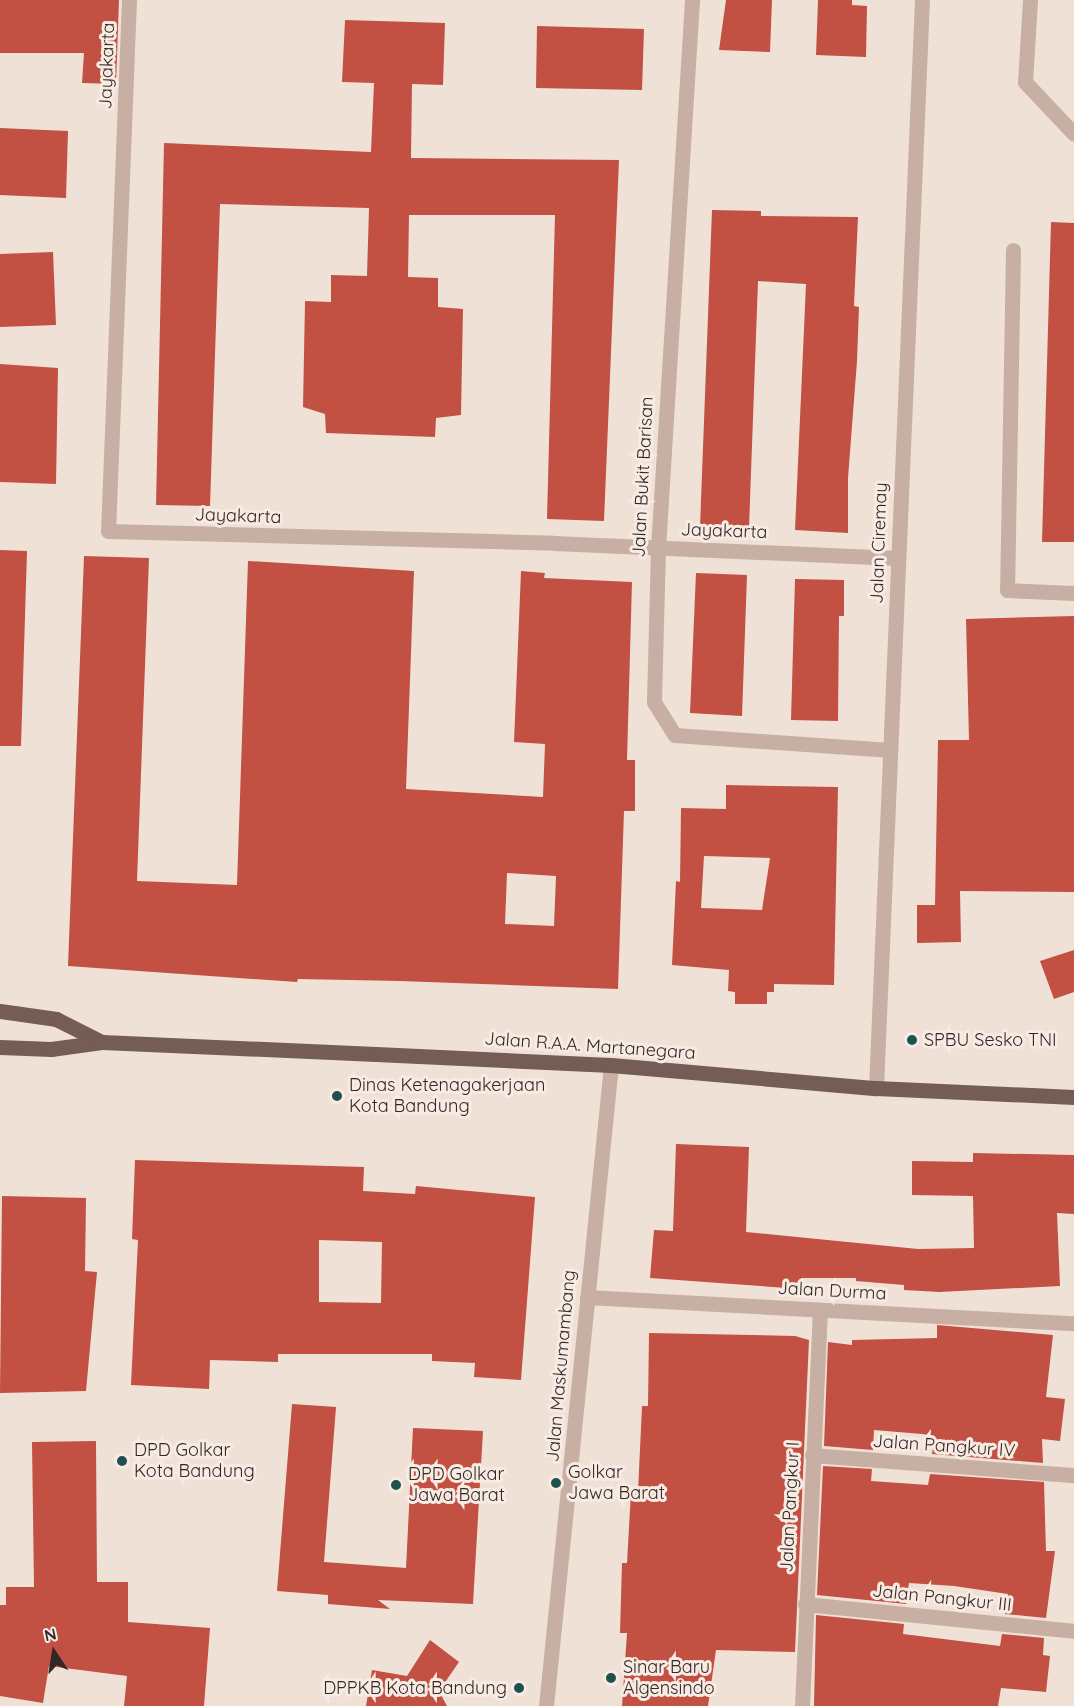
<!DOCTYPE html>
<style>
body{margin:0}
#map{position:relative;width:1074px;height:1706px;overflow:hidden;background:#f0e1d7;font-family:Quicksand,sans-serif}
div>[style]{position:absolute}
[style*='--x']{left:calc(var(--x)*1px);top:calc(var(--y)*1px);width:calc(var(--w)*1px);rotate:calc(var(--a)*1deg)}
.building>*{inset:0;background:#c25043}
.minor>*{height:15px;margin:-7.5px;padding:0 7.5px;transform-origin:7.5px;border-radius:7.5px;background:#c7afa4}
.major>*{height:15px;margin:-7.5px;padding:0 7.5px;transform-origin:7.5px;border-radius:7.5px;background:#745c57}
.dots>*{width:16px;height:16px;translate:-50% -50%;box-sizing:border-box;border:3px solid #f8ebe3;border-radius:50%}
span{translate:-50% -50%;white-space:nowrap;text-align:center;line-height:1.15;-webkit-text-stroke:6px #f8ebe3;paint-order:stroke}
.street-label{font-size:18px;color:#322825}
.poi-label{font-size:18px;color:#322825}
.left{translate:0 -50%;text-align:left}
.right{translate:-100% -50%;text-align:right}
.north{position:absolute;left:24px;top:1622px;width:60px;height:60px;-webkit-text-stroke:4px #f8ebe3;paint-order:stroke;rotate:348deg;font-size:16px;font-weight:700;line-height:24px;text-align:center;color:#322825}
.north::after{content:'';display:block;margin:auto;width:21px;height:27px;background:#322825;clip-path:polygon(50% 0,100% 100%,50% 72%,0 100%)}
</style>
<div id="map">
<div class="building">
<div style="clip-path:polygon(0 0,119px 0,116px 84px,82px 83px,84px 53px,0 53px)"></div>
<div style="clip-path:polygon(726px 0,772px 0,770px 52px,719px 50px)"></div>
<div style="clip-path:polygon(818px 0,852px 0,852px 5px,867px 6px,866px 57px,816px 55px)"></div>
<div style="clip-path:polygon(345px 20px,445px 23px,443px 85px,412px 84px,411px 158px,619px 160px,604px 521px,547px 519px,555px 215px,409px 215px,408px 277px,438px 278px,438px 307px,463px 309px,461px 415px,436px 418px,435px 437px,326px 433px,325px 414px,303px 407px,305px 301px,331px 302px,331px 275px,367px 276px,369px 208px,220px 204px,210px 506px,156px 505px,164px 143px,371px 152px,374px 83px,342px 82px)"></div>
<div style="clip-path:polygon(537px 26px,644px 29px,642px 90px,536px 88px)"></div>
<div style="clip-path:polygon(0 128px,68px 131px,66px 198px,0 195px)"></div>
<div style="clip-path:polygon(712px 210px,761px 211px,761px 216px,858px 217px,854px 306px,859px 307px,857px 361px,848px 478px,848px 533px,795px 530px,806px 284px,758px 281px,749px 528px,700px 527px)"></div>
<div style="clip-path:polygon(1051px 222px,1074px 223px,1074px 542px,1042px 542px)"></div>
<div style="clip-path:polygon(53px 252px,56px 325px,0 327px,0 254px)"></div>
<div style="clip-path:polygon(0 364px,58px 368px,56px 484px,0 482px)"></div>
<div style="clip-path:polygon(0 550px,27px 551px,21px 746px,0 746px)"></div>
<div style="clip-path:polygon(evenodd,84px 556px,149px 558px,137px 881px,237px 885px,248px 561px,414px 571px,406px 789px,543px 797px,545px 744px,514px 742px,521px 571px,545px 573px,544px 578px,632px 582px,627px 760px,635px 760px,635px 811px,624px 811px,618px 989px,399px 981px,298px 979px,297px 982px,68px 966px,84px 556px,507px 873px,556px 876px,554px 926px,505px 924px,507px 873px)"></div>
<div style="clip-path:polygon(696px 573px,747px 575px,742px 716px,690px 713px)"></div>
<div style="clip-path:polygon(795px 579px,844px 580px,844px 616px,839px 616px,838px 721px,791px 720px)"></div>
<div style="clip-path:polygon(1074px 616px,1074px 892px,960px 891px,961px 942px,917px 943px,917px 905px,935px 905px,938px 740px,969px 740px,966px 619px)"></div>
<div style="clip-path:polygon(evenodd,726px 785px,838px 787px,834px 985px,774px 984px,774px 992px,767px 992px,767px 1004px,735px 1004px,735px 992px,728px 991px,729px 970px,672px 965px,676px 881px,680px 882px,681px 808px,726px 809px,726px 785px,704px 856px,770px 858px,762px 910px,701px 908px,704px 856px)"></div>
<div style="clip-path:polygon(1074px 950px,1074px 992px,1054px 999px,1040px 961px)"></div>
<div style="clip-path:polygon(676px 1144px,749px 1147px,746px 1232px,918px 1249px,974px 1248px,973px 1196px,912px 1195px,912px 1161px,973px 1162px,973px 1153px,1074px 1155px,1074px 1214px,1057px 1213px,1060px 1286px,939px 1292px,904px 1290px,904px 1285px,856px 1281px,856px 1278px,801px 1278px,800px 1289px,650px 1278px,654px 1230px,673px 1231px)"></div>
<div style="clip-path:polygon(evenodd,135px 1160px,364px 1167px,363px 1191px,415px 1194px,416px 1186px,535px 1197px,521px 1380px,474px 1377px,475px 1363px,432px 1361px,432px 1354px,278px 1354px,278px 1362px,210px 1360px,209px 1389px,131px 1385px,138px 1240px,132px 1239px,135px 1160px,319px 1240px,382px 1242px,381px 1303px,319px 1302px,319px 1240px)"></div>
<div style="clip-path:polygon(2px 1196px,86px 1198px,85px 1271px,97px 1272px,86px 1391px,0 1393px)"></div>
<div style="clip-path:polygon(937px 1325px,1053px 1335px,1046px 1397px,1065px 1399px,1060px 1441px,1042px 1439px,1043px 1463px,932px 1454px,935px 1436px,922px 1434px,874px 1430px,873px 1450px,824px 1446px,828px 1342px,852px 1345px,852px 1340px,937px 1338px)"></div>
<div style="clip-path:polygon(649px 1333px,795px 1336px,809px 1340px,795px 1652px,716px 1650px,708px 1706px,622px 1706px,627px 1633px,620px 1633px,622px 1563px,627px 1563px,631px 1492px,638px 1492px,642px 1406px,648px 1406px)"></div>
<div style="clip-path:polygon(292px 1404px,336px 1407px,324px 1562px,406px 1568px,413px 1428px,483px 1431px,473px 1604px,378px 1600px,390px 1609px,328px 1604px,328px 1595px,277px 1591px)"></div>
<div style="clip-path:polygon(96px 1441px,97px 1582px,128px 1582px,128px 1622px,210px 1628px,204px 1706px,124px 1706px,127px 1676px,49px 1666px,43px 1703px,0 1696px,0 1605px,6px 1605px,6px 1587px,34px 1587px,32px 1442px)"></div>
<div style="clip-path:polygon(823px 1466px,872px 1469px,871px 1481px,928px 1485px,930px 1474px,1044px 1482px,1046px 1551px,1055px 1551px,1046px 1618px,1005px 1614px,1008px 1594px,954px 1586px,909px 1583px,906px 1604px,817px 1595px)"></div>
<div style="clip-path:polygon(816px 1615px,904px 1624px,903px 1634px,1000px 1646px,1002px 1634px,1044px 1638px,1043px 1655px,1050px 1656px,1046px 1692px,1001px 1688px,998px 1706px,814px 1706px)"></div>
<div style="clip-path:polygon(430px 1640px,459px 1662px,439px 1691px,447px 1706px,366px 1706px,372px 1670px,407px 1676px)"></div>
</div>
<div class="minor">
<div style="--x:129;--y:0;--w:531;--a:92.26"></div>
<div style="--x:108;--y:531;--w:446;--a:1.5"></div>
<div style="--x:554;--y:543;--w:344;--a:2.5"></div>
<div style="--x:692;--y:0;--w:549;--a:93.55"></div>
<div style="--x:658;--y:548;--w:154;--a:91.5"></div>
<div style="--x:654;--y:702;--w:39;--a:58"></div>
<div style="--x:675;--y:735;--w:216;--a:4"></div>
<div style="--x:1030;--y:0;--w:82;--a:93.5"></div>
<div style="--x:1025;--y:82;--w:71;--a:46.7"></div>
<div style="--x:1013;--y:250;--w:340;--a:91"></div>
<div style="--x:1007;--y:590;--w:67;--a:2.6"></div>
<div style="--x:876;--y:1088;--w:1089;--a:-87.58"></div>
<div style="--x:587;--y:1297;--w:488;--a:3.1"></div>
<div style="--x:812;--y:1455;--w:263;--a:4.4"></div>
<div style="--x:805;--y:1604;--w:270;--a:5.7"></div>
<div style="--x:546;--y:1706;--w:644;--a:-84.21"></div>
<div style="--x:802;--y:1706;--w:396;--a:-87.4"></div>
</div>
<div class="major">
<div style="--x:0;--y:1011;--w:57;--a:8.1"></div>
<div style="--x:56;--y:1019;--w:51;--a:26.6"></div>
<div style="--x:0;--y:1047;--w:51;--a:2.2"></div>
<div style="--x:51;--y:1049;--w:51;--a:-7.8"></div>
<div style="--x:102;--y:1042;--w:274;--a:2.5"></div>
<div style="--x:376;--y:1054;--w:235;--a:2.7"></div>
<div style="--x:611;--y:1065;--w:266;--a:5"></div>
<div style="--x:876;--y:1088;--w:198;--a:2.6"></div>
</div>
<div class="dots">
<div style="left:912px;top:1040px;background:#1d524e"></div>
<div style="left:337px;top:1096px;background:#1d524e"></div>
<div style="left:122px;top:1461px;background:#1d524e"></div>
<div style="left:556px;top:1483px;background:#1d524e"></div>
<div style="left:396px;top:1485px;background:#1d524e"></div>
<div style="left:611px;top:1678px;background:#1d524e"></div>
<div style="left:519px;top:1688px;background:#1d524e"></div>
</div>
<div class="street-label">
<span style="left:107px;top:66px;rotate:-88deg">Jayakarta</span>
<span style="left:643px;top:477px;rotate:-87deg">Jalan Bukit Barisan</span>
<span style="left:238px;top:516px;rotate:2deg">Jayakarta</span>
<span style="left:724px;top:531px;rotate:2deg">Jayakarta</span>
<span style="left:879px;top:543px;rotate:-88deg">Jalan Ciremay</span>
<span style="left:590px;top:1046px;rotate:4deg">Jalan R.A.A. Martanegara</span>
<span style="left:832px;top:1291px;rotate:3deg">Jalan Durma</span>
<span style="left:561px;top:1366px;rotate:-85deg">Jalan Maskumambang</span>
<span style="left:944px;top:1446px;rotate:4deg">Jalan Pangkur IV</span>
<span style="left:790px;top:1507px;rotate:-87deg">Jalan Pangkur I</span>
<span style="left:942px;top:1598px;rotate:6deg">Jalan Pangkur III</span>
</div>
<div class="poi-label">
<span class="left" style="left:924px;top:1040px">SPBU Sesko TNI</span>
<span class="left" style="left:349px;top:1096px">Dinas Ketenagakerjaan<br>Kota Bandung</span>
<span class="left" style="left:134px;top:1461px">DPD Golkar<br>Kota Bandung</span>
<span class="left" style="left:568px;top:1483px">Golkar<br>Jawa Barat</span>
<span class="left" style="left:408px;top:1485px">DPD Golkar<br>Jawa Barat</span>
<span class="left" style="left:623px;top:1678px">Sinar Baru<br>Algensindo</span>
<span class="right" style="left:507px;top:1688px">DPPKB Kota Bandung</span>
</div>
<div class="north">N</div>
</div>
